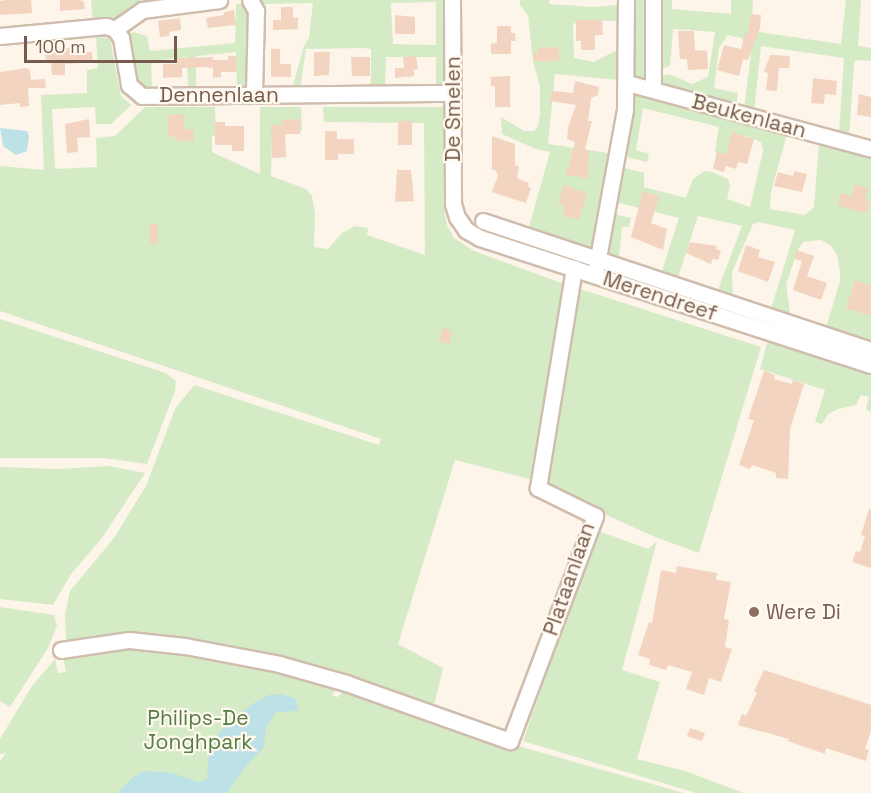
<!DOCTYPE html>
<style>
body{margin:0}
#map{position:relative;width:871px;height:793px;overflow:hidden;background:#fdf5e9;font-family:"Space Grotesk",sans-serif}
div>[style]{position:absolute}
[style*='--x']{left:calc(var(--x)*1px);top:calc(var(--y)*1px);width:calc(var(--w)*1px);rotate:calc(var(--a)*1deg)}
.green>*{inset:0;background:#d5ebc6}
.water>*{inset:0;background:#bce1e7}
.building>*{inset:0;background:#f2d4c0}
.roads{filter:drop-shadow(2px 0 #cfbdae) drop-shadow(-2px 0 #cfbdae) drop-shadow(0 2px #cfbdae) drop-shadow(0 -2px #cfbdae)}
.minor>*{height:15px;margin:-7.5px;padding:0 7.5px;transform-origin:7.5px;border-radius:7.5px;background:#fff}
.dots>*{width:16px;height:16px;translate:-50% -50%;box-sizing:border-box;border:3px solid #fff9ef;border-radius:50%}
span{translate:-50% -50%;white-space:nowrap;text-align:center;line-height:1.15;-webkit-text-stroke:4.5px #fff9ef;paint-order:stroke}
.street-label{font-size:21px;color:#775b4c}
.education-label{font-size:21px;color:#785e54}
.left{translate:0 -50%;text-align:left}
.park-label{font-size:21px;color:#547d43}
.scale{position:absolute;left:24px;top:36px;width:153px;height:27px;box-sizing:border-box;border:3px solid #775b4c;border-top:0;padding-left:8px;font-size:18px;line-height:21px;white-space:nowrap;color:#775b4c;-webkit-text-stroke:4px #fff9ef;paint-order:stroke}
</style>
<div id="map">
<div class="green">
<div style="clip-path:polygon(91px 0,141px 0,142px 8px,113px 24px,93px 24px)"></div>
<div style="clip-path:polygon(evenodd,259px 0,444px 0,444px 92px,436px 92px,436px 57px,386px 57px,385px 87px,371px 87px,371px 49px,363px 48px,306px 49px,300px 89px,292px 89px,304px 46px,309px 38px,313px 3px,259px 4px,259px 0,436px 2px,436px 45px,393px 44px,391px 3px,436px 2px)"></div>
<div style="clip-path:polygon(520px 0,549px 0,549px 4px,593px 7px,619px 5px,619px 21px,584px 20px,573px 24px,574px 58px,594px 62px,619px 49px,619px 80px,555px 74px,548px 144px,609px 153px,593px 256px,526px 238px,550px 152px,536px 149px,502px 134px,501px 117px,524px 131px,534px 131px,538px 126px,540px 115px,540px 87px,533px 61px,528px 15px,520px 5px)"></div>
<div style="clip-path:polygon(633px 0,647px 0,648px 83px,634px 78px)"></div>
<div style="clip-path:polygon(659px 0,672px 0,672px 9px,731px 14px,731px 0,753px 0,752px 31px,841px 44px,846px 0,861px 0,858px 46px,871px 48px,871px 61px,856px 60px,854px 63px,849px 137px,839px 134px,844px 58px,761px 46px,754px 112px,744px 109px,752px 45px,741px 38px,728px 35px,719px 48px,714px 88px,738px 93px,736px 107px,660px 86px,660px 76px,669px 74px,692px 84px,708px 77px,715px 32px,673px 29px,670px 66px,660px 69px)"></div>
<div style="clip-path:polygon(249px 3px,249px 88px,237px 89px,236px 52px,196px 56px,196px 91px,188px 90px,187px 57px,151px 61px,152px 92px,132px 85px,127px 35px,134px 32px,147px 36px,150px 51px,235px 43px,236px 4px)"></div>
<div style="clip-path:polygon(96px 37px,110px 38px,121px 96px,131px 105px,111px 124px,96px 124px,95px 107px,52px 109px,55px 169px,97px 167px,96px 138px,115px 136px,145px 107px,215px 107px,216px 135px,212px 136px,212px 152px,260px 174px,260px 107px,301px 107px,302px 131px,272px 132px,271px 176px,306px 189px,312px 196px,315px 214px,314px 247px,328px 249px,342px 233px,355px 226px,368px 228px,367px 235px,425px 255px,424px 123px,324px 122px,323px 107px,444px 107px,444px 209px,447px 225px,454px 238px,474px 251px,567px 285px,533px 480px,455px 460px,398px 644px,443px 668px,433px 709px,146px 635px,127px 632px,91px 636px,66px 642px,65px 615px,70px 591px,114px 538px,146px 486px,175px 409px,194px 385px,379px 445px,381px 439px,0 311px,0 166px,44px 170px,41px 95px,87px 93px,87px 70px,98px 68px)"></div>
<div style="clip-path:polygon(635px 92px,787px 134px,771px 192px,770px 209px,805px 215px,814px 207px,819px 142px,871px 156px,871px 347px,825px 331px,840px 281px,840px 271px,837px 255px,831px 246px,821px 240px,803px 242px,798px 250px,786px 284px,791px 320px,770px 312px,795px 230px,759px 222px,753px 224px,732px 272px,733px 300px,716px 295px,742px 226px,698px 216px,677px 280px,644px 270px,645px 265px,662px 271px,679px 218px,616px 202px,621px 167px,644px 173px,644px 187px,686px 198px,693px 179px,705px 171px,712px 172px,728px 179px,730px 185px,727px 199px,750px 207px,763px 151px,761px 142px,747px 136px,743px 136px,733px 157px,717px 155px,715px 151px,719px 127px,643px 108px,636px 150px,649px 154px,647px 162px,623px 156px)"></div>
<div style="clip-path:polygon(614px 214px,631px 218px,629px 227px,622px 227px,619px 258px,626px 261px,613px 260px,609px 255px)"></div>
<div style="clip-path:polygon(577px 288px,761px 347px,699px 553px,655px 537px,547px 488px)"></div>
<div style="clip-path:polygon(0 319px,166px 373px,176px 381px,175px 391px,147px 464px,104px 458px,0 458px)"></div>
<div style="clip-path:polygon(768px 340px,871px 375px,871px 413px,866px 409px,869px 397px,861px 395px,856px 405px,838px 409px,828px 414px,822px 424px,815px 422px,825px 390px,760px 369px)"></div>
<div style="clip-path:polygon(109px 466px,145px 473px,102px 538px,71px 574px,53px 605px,0 599px,0 467px,58px 469px)"></div>
<div style="clip-path:polygon(596px 530px,648px 549px,657px 541px,622px 670px,660px 682px,637px 759px,685px 771px,744px 793px,696px 793px,523px 741px)"></div>
<div style="clip-path:polygon(0 607px,54px 615px,57px 625px,48px 648px,10px 707px,0 701px)"></div>
<div style="clip-path:polygon(129px 644px,247px 665px,339px 687px,332px 695px,338px 697px,347px 688px,497px 740px,684px 793px,0 793px,0 761px,6px 753px,0 754px,0 739px,32px 686px,55px 659px,58px 673px,66px 672px,63px 656px)"></div>
</div>
<div class="water">
<div style="clip-path:polygon(0 128px,27px 131px,29px 136px,27px 151px,16px 155px,3px 146px)"></div>
<div style="clip-path:polygon(282px 694px,296px 699px,299px 711px,276px 712px,266px 728px,264px 747px,243px 770px,227px 793px,118px 793px,132px 778px,144px 771px,172px 773px,199px 782px,207px 779px,209px 750px,220px 732px,235px 716px,257px 701px,269px 695px)"></div>
</div>
<div class="building">
<div style="clip-path:polygon(6px 0,31px 0,32px 13px,0 15px,0 1px)"></div>
<div style="clip-path:polygon(60px 0,80px 0,84px 2px,85px 9px,60px 11px)"></div>
<div style="clip-path:polygon(281px 7px,293px 7px,293px 18px,298px 17px,298px 29px,273px 30px,273px 20px,281px 20px)"></div>
<div style="clip-path:polygon(234px 10px,236px 25px,208px 28px,206px 18px,224px 15px,224px 12px)"></div>
<div style="clip-path:polygon(751px 14px,761px 15px,760px 28px,748px 60px,743px 59px,739px 76px,717px 70px,724px 45px,741px 49px,745px 33px,748px 34px)"></div>
<div style="clip-path:polygon(395px 15px,415px 17px,415px 34px,395px 34px)"></div>
<div style="clip-path:polygon(180px 18px,181px 30px,169px 32px,170px 36px,160px 37px,158px 21px)"></div>
<div style="clip-path:polygon(576px 20px,602px 20px,603px 35px,595px 35px,595px 50px,581px 50px,581px 41px,576px 41px)"></div>
<div style="clip-path:polygon(497px 26px,511px 26px,511px 33px,515px 33px,516px 41px,511px 41px,511px 54px,491px 54px,491px 44px,497px 43px)"></div>
<div style="clip-path:polygon(678px 31px,694px 31px,695px 50px,707px 51px,708px 69px,688px 70px,687px 59px,680px 59px)"></div>
<div style="clip-path:polygon(86px 46px,86px 52px,92px 52px,93px 62px,65px 64px,65px 75px,52px 75px,51px 62px,46px 62px,45px 50px)"></div>
<div style="clip-path:polygon(559px 47px,559px 61px,534px 61px,533px 53px,538px 53px,538px 48px)"></div>
<div style="clip-path:polygon(271px 49px,280px 49px,280px 64px,291px 64px,291px 77px,271px 77px)"></div>
<div style="clip-path:polygon(314px 52px,330px 52px,329px 75px,314px 76px)"></div>
<div style="clip-path:polygon(770px 55px,790px 56px,789px 68px,779px 68px,777px 91px,766px 90px,768px 73px,764px 72px)"></div>
<div style="clip-path:polygon(228px 56px,236px 56px,237px 72px,221px 72px,221px 77px,213px 78px,213px 68px,205px 67px,182px 68px,182px 77px,163px 78px,163px 64px,177px 64px,177px 58px,213px 57px,213px 60px,228px 60px)"></div>
<div style="clip-path:polygon(416px 56px,418px 69px,414px 70px,414px 76px,395px 78px,395px 68px,404px 68px,403px 57px)"></div>
<div style="clip-path:polygon(351px 57px,370px 57px,370px 76px,352px 76px)"></div>
<div style="clip-path:polygon(26px 68px,30px 70px,31px 80px,45px 79px,46px 88px,28px 88px,29px 106px,20px 107px,20px 103px,0 105px,0 72px)"></div>
<div style="clip-path:polygon(510px 76px,510px 107px,495px 107px,495px 86px,491px 86px,491px 77px)"></div>
<div style="clip-path:polygon(813px 78px,837px 81px,836px 95px,825px 94px,824px 104px,811px 103px)"></div>
<div style="clip-path:polygon(575px 81px,599px 87px,598px 95px,591px 98px,588px 121px,592px 121px,585px 149px,589px 151px,588px 178px,566px 175px,575px 142px,567px 139px,568px 127px,576px 105px,550px 101px,552px 91px,573px 93px)"></div>
<div style="clip-path:polygon(859px 94px,871px 97px,871px 117px,857px 115px)"></div>
<div style="clip-path:polygon(184px 114px,185px 130px,193px 129px,194px 141px,175px 141px,175px 136px,167px 137px,169px 115px)"></div>
<div style="clip-path:polygon(89px 119px,90px 137px,77px 138px,78px 152px,67px 153px,65px 124px)"></div>
<div style="clip-path:polygon(300px 119px,300px 134px,285px 134px,286px 157px,272px 158px,271px 125px,282px 125px,281px 120px)"></div>
<div style="clip-path:polygon(398px 121px,412px 121px,412px 145px,398px 145px)"></div>
<div style="clip-path:polygon(215px 122px,225px 122px,225px 126px,244px 126px,244px 151px,232px 151px,232px 145px,215px 145px)"></div>
<div style="clip-path:polygon(325px 131px,337px 131px,337px 139px,354px 139px,354px 154px,338px 154px,338px 160px,325px 160px)"></div>
<div style="clip-path:polygon(732px 132px,754px 139px,747px 164px,738px 162px,736px 169px,726px 166px,724px 172px,713px 169px,717px 152px,726px 154px)"></div>
<div style="clip-path:polygon(492px 136px,515px 144px,515px 165px,519px 167px,517px 178px,529px 183px,528px 187px,531px 188px,526px 203px,492px 192px,498px 175px,495px 170px,492px 170px)"></div>
<div style="clip-path:polygon(397px 170px,411px 170px,414px 201px,395px 202px)"></div>
<div style="clip-path:polygon(794px 171px,807px 174px,802px 192px,774px 186px,778px 172px,793px 176px)"></div>
<div style="clip-path:polygon(855px 184px,868px 188px,865px 200px,870px 201px,866px 213px,838px 206px,841px 193px,852px 196px)"></div>
<div style="clip-path:polygon(564px 185px,587px 193px,578px 220px,563px 215px,565px 206px,558px 204px)"></div>
<div style="clip-path:polygon(643px 191px,659px 197px,651px 223px,667px 229px,663px 250px,631px 237px)"></div>
<div style="clip-path:polygon(158px 224px,158px 243px,150px 244px,149px 225px)"></div>
<div style="clip-path:polygon(690px 242px,717px 246px,716px 249px,721px 251px,718px 260px,712px 259px,711px 264px,686px 253px)"></div>
<div style="clip-path:polygon(746px 245px,760px 250px,758px 257px,775px 262px,768px 282px,738px 271px)"></div>
<div style="clip-path:polygon(796px 250px,814px 256px,807px 276px,827px 283px,821px 300px,793px 290px,802px 261px,794px 259px)"></div>
<div style="clip-path:polygon(855px 280px,871px 286px,871px 316px,846px 308px)"></div>
<div style="clip-path:polygon(442px 328px,452px 330px,450px 344px,439px 342px)"></div>
<div style="clip-path:polygon(764px 371px,775px 375px,774px 379px,792px 384px,793px 380px,804px 384px,790px 429px,788px 479px,776px 478px,776px 473px,752px 465px,750px 469px,739px 465px,754px 420px,748px 419px)"></div>
<div style="clip-path:polygon(869px 509px,871px 509px,871px 568px,852px 562px,856px 551px,860px 552px,865px 536px,861px 535px)"></div>
<div style="clip-path:polygon(677px 566px,717px 573px,716px 580px,731px 582px,724px 619px,729px 620px,725px 647px,732px 649px,721px 682px,709px 678px,704px 695px,686px 689px,692px 672px,668px 665px,666px 670px,649px 665px,650px 659px,638px 655px,649px 622px,652px 623px,661px 570px,676px 573px)"></div>
<div style="clip-path:polygon(764px 670px,871px 705px,871px 731px,865px 749px,869px 750px,866px 761px,826px 748px,825px 754px,788px 741px,789px 739px,738px 725px,742px 714px,746px 716px,757px 693px,754px 691px)"></div>
<div style="clip-path:polygon(690px 728px,705px 733px,702px 741px,687px 736px)"></div>
</div>
<div class="roads">
<div class="minor">
<div style="--x:250;--y:0;--w:13;--a:61"></div>
<div style="--x:256;--y:11;--w:84;--a:91.4"></div>
<div style="--x:452;--y:0;--w:204;--a:89.7"></div>
<div style="--x:453;--y:204;--w:14;--a:73"></div>
<div style="--x:457;--y:217;--w:16;--a:55"></div>
<div style="--x:466;--y:230;--w:16;--a:30"></div>
<div style="--x:480;--y:238;--w:411;--a:18"></div>
<div style="--x:653;--y:0;--w:89;--a:90"></div>
<div style="--x:115;--y:29;--w:33;--a:-35"></div>
<div style="--x:142;--y:10;--w:78;--a:-7.4"></div>
<div style="--x:0;--y:36;--w:106;--a:-5.4"></div>
<div style="--x:106;--y:26;--w:9;--a:18"></div>
<div style="--x:115;--y:29;--w:11;--a:56"></div>
<div style="--x:121;--y:38;--w:48;--a:80.3"></div>
<div style="--x:129;--y:85;--w:17;--a:40"></div>
<div style="--x:142;--y:96;--w:311;--a:-0.6"></div>
<div style="--x:627;--y:83;--w:253;--a:15.1"></div>
<div style="--x:483;--y:221;--w:409;--a:18.4"></div>
<div style="--x:596;--y:269;--w:162;--a:-79.7"></div>
<div style="--x:625;--y:110;--w:110;--a:-89.5"></div>
<div style="--x:61;--y:650;--w:69;--a:-8.4"></div>
<div style="--x:129;--y:640;--w:56;--a:6.1"></div>
<div style="--x:185;--y:646;--w:96;--a:10.8"></div>
<div style="--x:279;--y:664;--w:70;--a:15.8"></div>
<div style="--x:346;--y:683;--w:174;--a:19.5"></div>
<div style="--x:510;--y:741;--w:241;--a:-69.3"></div>
<div style="--x:595;--y:516;--w:64;--a:-153.8"></div>
<div style="--x:538;--y:488;--w:223;--a:-80.7"></div>
</div>
</div>
<div class="dots">
<div style="left:754px;top:612px;background:#8d6e63"></div>
</div>
<div class="street-label">
<span style="left:219px;top:95px">Dennenlaan</span>
<span style="left:453px;top:109px;rotate:-90deg">De Smelen</span>
<span style="left:749px;top:116px;rotate:15deg">Beukenlaan</span>
<span style="left:660px;top:296px;rotate:18deg">Merendreef</span>
<span style="left:569px;top:579px;rotate:-71deg">Plataanlaan</span>
</div>
<div class="education-label">
<span class="left" style="left:766px;top:612px">Were Di</span>
</div>
<div class="park-label">
<span style="left:198px;top:730px">Philips-De<br>Jonghpark</span>
</div>
<div class="scale">100 m</div>
</div>
